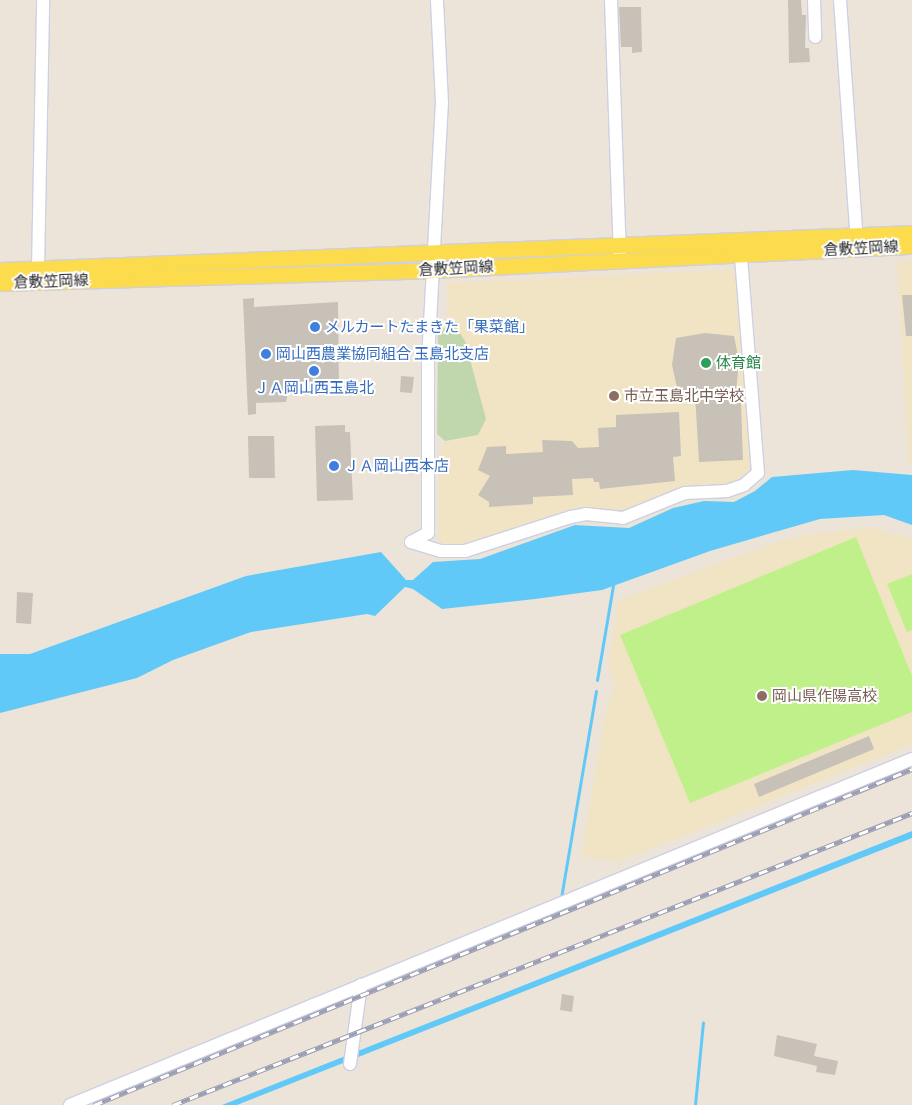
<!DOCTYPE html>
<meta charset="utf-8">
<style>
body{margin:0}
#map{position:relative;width:912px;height:1105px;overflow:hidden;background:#ece4d8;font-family:Barlow,"Noto Sans JP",sans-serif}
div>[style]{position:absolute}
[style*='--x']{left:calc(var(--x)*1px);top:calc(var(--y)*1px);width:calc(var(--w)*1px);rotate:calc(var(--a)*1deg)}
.education>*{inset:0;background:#f0e4c5}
.cemetery>*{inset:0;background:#c0d7ad}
.pitch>*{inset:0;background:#c0f089}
.water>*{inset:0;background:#61c9f8}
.stream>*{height:3px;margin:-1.5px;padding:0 1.5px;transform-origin:1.5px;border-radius:1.5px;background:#61c9f8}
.building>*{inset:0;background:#c7c1b8}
.roads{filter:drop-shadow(1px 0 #cdd0e3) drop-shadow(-1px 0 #cdd0e3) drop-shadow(0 1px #cdd0e3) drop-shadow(0 -1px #cdd0e3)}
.minor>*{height:12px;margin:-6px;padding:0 6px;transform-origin:6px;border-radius:6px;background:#fff}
.major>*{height:15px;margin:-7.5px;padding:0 7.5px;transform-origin:7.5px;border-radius:7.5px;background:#fcdb4d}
.rail>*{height:5px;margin-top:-2.5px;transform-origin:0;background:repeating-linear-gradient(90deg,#fff 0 9px,#9a9db4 0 18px);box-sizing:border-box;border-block:1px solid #9a9db4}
.dots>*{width:14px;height:14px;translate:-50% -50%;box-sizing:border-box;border:2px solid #fff;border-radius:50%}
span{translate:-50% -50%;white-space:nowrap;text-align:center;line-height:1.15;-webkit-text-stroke:4px #fff;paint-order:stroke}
.street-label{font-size:15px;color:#282828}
.shop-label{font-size:15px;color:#366cbe}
.left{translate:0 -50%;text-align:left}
.leisure-label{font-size:15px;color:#27864d}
.education-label{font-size:15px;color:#785e54}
</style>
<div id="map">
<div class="education">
<div style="clip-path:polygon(897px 261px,912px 261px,912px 465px,909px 464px)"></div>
<div style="clip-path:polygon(738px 269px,754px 468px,744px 481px,631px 513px,566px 511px,515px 532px,452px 547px,439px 543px,439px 456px,445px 441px,465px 439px,472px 374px,465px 341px,456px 327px,447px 327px,448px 283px)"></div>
<div style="clip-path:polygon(872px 528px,912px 539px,912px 744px,619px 862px,581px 856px,603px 725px,615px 681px,608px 668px,618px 600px,777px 542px,809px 534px)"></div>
</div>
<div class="cemetery">
<div style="clip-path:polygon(447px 327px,456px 327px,465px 341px,486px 419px,478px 435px,445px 441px,437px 434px,438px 331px)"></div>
</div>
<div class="pitch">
<div style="clip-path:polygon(856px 537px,912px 676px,912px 712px,690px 803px,620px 635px)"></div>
<div style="clip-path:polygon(912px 574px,912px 630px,907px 632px,887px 584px)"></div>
</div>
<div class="water">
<div style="clip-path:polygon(853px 470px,912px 475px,912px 525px,884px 515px,820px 519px,710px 551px,602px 590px,535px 599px,442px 609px,413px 589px,405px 587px,375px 616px,367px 614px,251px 632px,173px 660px,137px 678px,0 713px,0 654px,30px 654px,246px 576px,381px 552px,406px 580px,413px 580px,433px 562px,480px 559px,575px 525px,629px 528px,673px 508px,704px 501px,734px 502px,755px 491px,772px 477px)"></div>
<div style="clip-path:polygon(912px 831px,912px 838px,237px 1105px,222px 1105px)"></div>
</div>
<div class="stream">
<div style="--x:597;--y:680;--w:96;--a:-80.4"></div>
<div style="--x:561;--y:898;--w:210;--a:-80.4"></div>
<div style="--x:695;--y:1105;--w:83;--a:-84.5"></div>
</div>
<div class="building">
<div style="clip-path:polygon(788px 0,801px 0,802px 15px,806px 15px,805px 48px,809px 48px,810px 62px,789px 63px)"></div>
<div style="clip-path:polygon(619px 7px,641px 7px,642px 52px,632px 53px,632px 47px,621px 47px)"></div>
<div style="clip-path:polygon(902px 295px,912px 295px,912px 336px,906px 336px)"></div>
<div style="clip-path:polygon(254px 298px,254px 307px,338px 302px,339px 391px,288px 393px,286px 402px,256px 403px,256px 414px,248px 415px,243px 299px)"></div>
<div style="clip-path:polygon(705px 333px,734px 336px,739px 361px,735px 403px,741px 403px,743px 460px,699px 462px,695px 394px,678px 392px,672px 365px,676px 338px)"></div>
<div style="clip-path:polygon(401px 376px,414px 377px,412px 393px,400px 392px)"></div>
<div style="clip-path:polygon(679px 412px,681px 456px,673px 457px,675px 481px,600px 489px,599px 482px,594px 482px,593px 478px,572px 479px,573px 495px,533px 497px,533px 504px,489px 507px,489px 502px,478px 495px,490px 476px,478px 470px,487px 447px,506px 446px,506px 454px,543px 452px,542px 440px,572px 441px,578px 448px,599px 447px,598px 428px,616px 427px,616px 415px)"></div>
<div style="clip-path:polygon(345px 425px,345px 432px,350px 432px,353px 500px,317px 501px,315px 426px)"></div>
<div style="clip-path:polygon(248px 436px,274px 436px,275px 478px,249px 478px)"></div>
<div style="clip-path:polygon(17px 592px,33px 593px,31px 624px,16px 623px)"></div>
<div style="clip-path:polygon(869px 736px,874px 749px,759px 797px,754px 784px)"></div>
<div style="clip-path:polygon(562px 994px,574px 996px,572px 1012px,560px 1010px)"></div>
<div style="clip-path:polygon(777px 1035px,817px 1044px,814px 1056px,838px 1061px,835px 1075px,816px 1072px,817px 1066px,774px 1056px)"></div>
</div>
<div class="roads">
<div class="minor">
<div style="--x:611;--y:0;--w:255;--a:88"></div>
<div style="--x:814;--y:0;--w:37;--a:88"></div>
<div style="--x:840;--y:0;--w:245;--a:86"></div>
<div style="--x:38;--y:269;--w:269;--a:-88.9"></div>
<div style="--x:411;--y:542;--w:31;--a:17"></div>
<div style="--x:441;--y:551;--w:24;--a:0"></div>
<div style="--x:465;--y:551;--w:111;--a:-17.8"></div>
<div style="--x:571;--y:517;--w:15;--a:-11"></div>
<div style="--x:586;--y:514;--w:37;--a:6"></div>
<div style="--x:623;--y:518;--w:67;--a:-22"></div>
<div style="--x:685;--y:493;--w:42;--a:-2.7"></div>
<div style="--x:727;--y:491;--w:18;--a:-19"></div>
<div style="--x:744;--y:485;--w:18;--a:-41"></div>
<div style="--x:758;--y:473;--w:219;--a:-94.5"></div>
<div style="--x:741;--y:255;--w:10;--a:-79"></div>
<div style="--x:411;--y:542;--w:19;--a:-28"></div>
<div style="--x:428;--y:533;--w:173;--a:-90"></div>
<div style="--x:428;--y:360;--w:257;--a:-86.9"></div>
<div style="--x:442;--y:103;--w:103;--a:-92.8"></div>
<div style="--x:350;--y:1064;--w:80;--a:-82.1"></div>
<div style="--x:70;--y:1105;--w:910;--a:-22.34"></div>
</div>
<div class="major">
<div style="--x:0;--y:270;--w:913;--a:-2.32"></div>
<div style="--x:0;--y:283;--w:432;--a:-1.7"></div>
<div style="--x:432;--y:270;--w:481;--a:-2.9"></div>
</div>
</div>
<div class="rail">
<div style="--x:94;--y:1105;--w:884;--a:-22.33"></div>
<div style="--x:173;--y:1105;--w:795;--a:-21.56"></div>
</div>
<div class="dots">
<div style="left:315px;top:327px;background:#3f7fe0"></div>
<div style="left:266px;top:354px;background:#3f7fe0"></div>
<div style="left:706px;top:363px;background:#2e9e5b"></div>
<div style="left:314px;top:371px;background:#3f7fe0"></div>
<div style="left:614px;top:396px;background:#8d6e63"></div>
<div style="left:334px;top:466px;background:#3f7fe0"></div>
<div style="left:762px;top:696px;background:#8d6e63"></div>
</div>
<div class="street-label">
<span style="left:861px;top:248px;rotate:-3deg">倉敷笠岡線</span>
<span style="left:456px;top:268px;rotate:-3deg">倉敷笠岡線</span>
<span style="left:51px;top:281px;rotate:-2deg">倉敷笠岡線</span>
</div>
<div class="shop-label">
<span class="left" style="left:325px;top:327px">メルカートたまきた「果菜館」</span>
<span class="left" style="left:276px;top:354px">岡山西農業協同組合 玉島北支店</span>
<span style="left:314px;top:388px">ＪＡ岡山西玉島北</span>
<span class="left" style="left:344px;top:466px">ＪＡ岡山西本店</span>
</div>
<div class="leisure-label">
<span class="left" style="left:716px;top:363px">体育館</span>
</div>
<div class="education-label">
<span class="left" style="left:624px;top:396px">市立玉島北中学校</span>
<span class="left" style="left:772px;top:696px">岡山県作陽高校</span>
</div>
</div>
